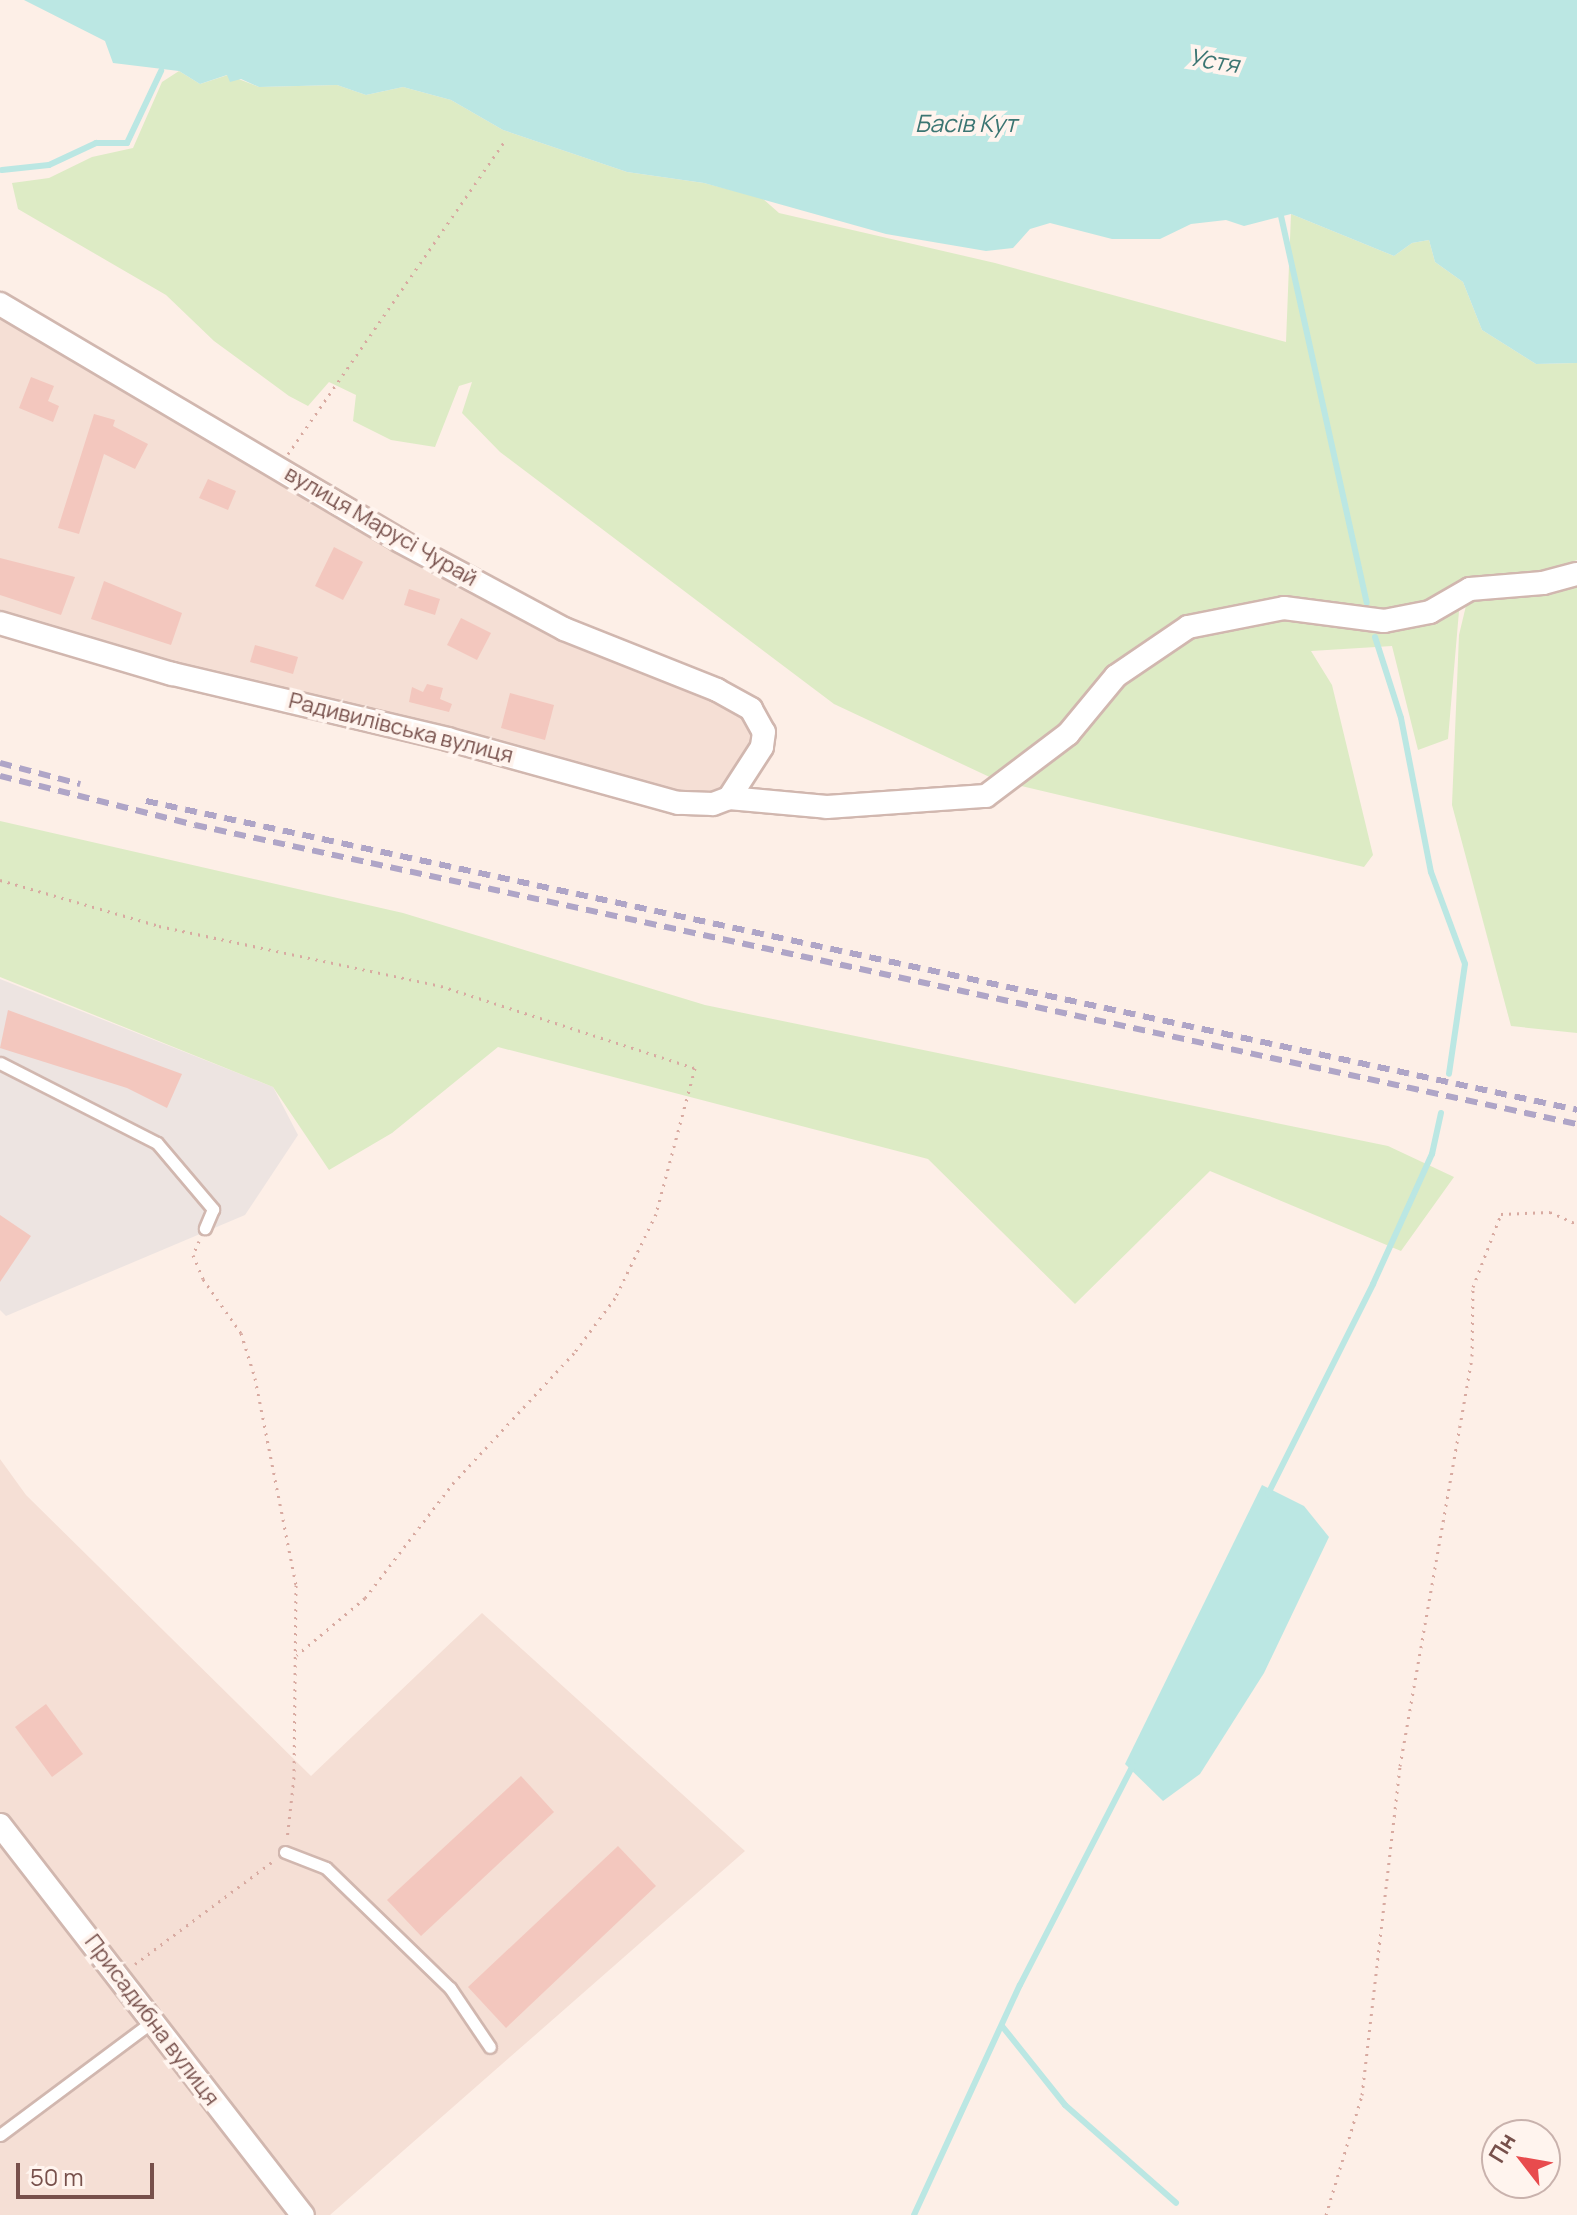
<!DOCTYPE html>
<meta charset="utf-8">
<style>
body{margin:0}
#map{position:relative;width:1577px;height:2215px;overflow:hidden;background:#fdefe7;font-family:Manrope,sans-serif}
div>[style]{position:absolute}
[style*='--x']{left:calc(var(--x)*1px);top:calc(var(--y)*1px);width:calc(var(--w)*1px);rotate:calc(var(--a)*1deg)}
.residential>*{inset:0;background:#f5dfd5}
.industrial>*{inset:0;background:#ede4e1}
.green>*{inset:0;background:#ddebc5}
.water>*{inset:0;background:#bbe7e3}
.stream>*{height:6px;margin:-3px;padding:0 3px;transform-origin:3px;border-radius:3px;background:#bbe7e3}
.building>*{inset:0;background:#f3c7be}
.path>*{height:3px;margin-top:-1.5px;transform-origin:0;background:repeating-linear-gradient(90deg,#d8aaa1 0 2px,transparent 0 8px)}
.roads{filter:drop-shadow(2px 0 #d1b7af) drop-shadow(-2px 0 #d1b7af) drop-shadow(0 2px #d1b7af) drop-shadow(0 -2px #d1b7af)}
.lane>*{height:11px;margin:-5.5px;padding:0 5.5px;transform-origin:5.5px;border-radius:5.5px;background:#fff}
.street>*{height:22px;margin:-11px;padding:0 11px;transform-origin:11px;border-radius:11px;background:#fff}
.rail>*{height:6px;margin-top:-3px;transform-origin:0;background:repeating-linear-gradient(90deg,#afa5c7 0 12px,transparent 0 20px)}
span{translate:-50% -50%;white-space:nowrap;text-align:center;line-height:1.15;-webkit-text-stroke:8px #fff4ee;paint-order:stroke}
.street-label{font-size:22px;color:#77504b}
.water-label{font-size:24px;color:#3b7572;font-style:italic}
.north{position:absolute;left:1481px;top:2119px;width:80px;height:80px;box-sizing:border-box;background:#fff4ee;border:2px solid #c9b2ad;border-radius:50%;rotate:301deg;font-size:22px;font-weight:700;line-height:32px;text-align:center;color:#77504b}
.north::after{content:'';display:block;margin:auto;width:28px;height:36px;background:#e84b4d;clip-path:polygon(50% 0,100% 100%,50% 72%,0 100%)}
.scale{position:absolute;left:16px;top:2163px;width:138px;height:36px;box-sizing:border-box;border:4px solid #77504b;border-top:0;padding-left:10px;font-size:24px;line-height:28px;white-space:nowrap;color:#77504b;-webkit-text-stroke:6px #fff4ee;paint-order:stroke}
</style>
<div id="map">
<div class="residential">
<div style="clip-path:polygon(0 307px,345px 512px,732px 702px,758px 727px,742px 774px,709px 800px,0 619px)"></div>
<div style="clip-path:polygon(0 1459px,26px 1495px,311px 1776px,482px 1613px,745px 1851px,330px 2215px,0 2215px)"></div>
</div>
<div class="industrial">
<div style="clip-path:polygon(0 979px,273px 1087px,298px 1135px,245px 1215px,6px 1316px,0 1310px)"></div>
</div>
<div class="green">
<div style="clip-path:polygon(179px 71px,200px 84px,228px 75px,259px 87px,337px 85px,366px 95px,403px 87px,451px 100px,503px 130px,627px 172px,704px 183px,762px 198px,779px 213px,995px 263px,1286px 342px,1291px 214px,1394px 256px,1412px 243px,1429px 240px,1435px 262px,1463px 282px,1482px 330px,1536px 364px,1577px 363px,1577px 560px,1531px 578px,1461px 588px,1448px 739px,1418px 750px,1392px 646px,1311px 651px,1332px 685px,1373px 855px,1364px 867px,996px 780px,834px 704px,500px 452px,462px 413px,472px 382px,459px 386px,435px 447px,391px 440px,353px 421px,356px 395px,329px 382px,308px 406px,289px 396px,214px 341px,166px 295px,18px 209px,12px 183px,49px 178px,92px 157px,133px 148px,162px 82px)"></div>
<div style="clip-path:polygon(1577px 574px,1577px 1033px,1511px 1026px,1452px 805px,1459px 635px,1470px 589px)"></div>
<div style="clip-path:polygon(0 821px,403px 913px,705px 1005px,1388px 1146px,1454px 1177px,1401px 1251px,1210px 1171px,1075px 1304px,928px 1159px,498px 1047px,392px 1133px,329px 1170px,273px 1087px,0 977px)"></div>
</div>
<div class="water">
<div style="clip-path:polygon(24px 0,1577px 0,1577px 363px,1536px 364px,1482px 330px,1463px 282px,1435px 262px,1429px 240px,1412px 243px,1394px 256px,1291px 214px,1244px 226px,1226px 220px,1191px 224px,1160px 239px,1112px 239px,1050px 223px,1030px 229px,1013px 248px,986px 251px,886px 234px,704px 183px,627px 172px,503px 130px,451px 100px,403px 87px,366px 95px,337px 85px,259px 87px,241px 79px,230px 82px,227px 75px,200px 84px,179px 71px,113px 63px,105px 41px)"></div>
<div style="clip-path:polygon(1262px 1485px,1304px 1506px,1329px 1537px,1264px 1673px,1200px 1774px,1163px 1801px,1125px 1764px)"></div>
</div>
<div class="stream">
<div style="--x:2;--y:170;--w:47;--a:-6.1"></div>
<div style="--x:49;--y:165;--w:52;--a:-25.1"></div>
<div style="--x:96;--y:143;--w:31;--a:0"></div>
<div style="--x:127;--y:143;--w:80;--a:-64.7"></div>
<div style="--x:1281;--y:216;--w:396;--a:77.5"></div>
<div style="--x:1375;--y:637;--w:85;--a:72.2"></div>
<div style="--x:1401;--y:718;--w:157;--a:79"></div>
<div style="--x:1431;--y:872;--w:98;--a:69.7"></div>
<div style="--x:1465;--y:964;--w:111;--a:98.3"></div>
<div style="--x:1268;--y:1494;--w:235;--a:-63.4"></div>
<div style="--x:1373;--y:1284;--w:143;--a:-65.6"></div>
<div style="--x:1432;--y:1154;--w:42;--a:-77.6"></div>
<div style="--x:1002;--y:2026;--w:101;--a:51.4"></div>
<div style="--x:1065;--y:2105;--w:148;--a:41.4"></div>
<div style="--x:914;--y:2215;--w:253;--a:-65.3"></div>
<div style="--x:1020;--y:1985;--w:247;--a:-62.8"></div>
</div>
<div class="building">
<div style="clip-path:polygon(31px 377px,54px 386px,48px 401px,59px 406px,53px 422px,19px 408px)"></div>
<div style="clip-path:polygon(94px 414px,115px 420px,113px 426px,148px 444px,135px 469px,104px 454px,79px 534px,58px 528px)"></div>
<div style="clip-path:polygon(208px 479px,236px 491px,228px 510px,199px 498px)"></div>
<div style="clip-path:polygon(334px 547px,363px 562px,343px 600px,315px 586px)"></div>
<div style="clip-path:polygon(0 558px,75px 577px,61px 615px,0 595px)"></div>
<div style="clip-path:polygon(104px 581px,182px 613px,171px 645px,91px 619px)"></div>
<div style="clip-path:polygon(409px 589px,440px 599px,435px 615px,404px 605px)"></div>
<div style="clip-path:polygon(461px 618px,491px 633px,477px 660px,447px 645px)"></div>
<div style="clip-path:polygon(255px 645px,298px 657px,293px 674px,250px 662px)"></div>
<div style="clip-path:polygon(427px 684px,443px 688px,440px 699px,452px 704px,449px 712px,409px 702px,412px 687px,423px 692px)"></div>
<div style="clip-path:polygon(510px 693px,554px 705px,545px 740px,501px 728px)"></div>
<div style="clip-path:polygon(8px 1010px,182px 1074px,167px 1108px,127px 1088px,0 1048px)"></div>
<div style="clip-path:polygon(0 1215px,31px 1236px,0 1282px)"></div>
<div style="clip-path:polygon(46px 1704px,83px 1754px,52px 1777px,15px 1727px)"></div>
<div style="clip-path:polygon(521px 1776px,554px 1812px,421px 1936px,387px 1900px)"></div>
<div style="clip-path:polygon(618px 1846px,656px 1886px,506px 2028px,468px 1987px)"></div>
</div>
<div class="path">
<div style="--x:288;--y:454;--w:381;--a:-55.3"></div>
<div style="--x:0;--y:880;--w:166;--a:16.1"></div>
<div style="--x:159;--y:926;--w:288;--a:12"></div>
<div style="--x:441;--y:986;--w:267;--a:17.9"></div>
<div style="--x:695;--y:1068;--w:151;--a:105"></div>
<div style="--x:656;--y:1214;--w:93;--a:116"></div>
<div style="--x:615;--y:1298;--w:69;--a:126.7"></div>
<div style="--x:574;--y:1353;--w:176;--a:132.9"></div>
<div style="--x:454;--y:1482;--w:146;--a:127.5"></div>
<div style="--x:365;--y:1598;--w:89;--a:140"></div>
<div style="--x:199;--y:1241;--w:15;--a:113"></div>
<div style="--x:193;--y:1255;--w:26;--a:67"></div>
<div style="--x:203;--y:1279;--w:66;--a:54.9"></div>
<div style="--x:241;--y:1333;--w:47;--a:72.7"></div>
<div style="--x:255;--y:1378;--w:211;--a:78.8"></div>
<div style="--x:296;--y:1585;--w:192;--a:90.6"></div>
<div style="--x:294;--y:1777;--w:62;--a:96.4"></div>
<div style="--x:135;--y:1964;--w:172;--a:-36.7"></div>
<div style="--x:1326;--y:2215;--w:125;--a:-73.3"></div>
<div style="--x:1362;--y:2095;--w:331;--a:-83.4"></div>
<div style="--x:1400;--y:1766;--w:416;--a:-80"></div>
<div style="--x:1472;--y:1356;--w:69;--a:-89.2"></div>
<div style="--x:1473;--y:1287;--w:78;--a:-69"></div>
<div style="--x:1501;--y:1214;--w:49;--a:-2.3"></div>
<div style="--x:1550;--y:1212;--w:30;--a:24"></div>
</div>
<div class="roads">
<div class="lane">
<div style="--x:0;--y:1063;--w:176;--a:27"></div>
<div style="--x:157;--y:1143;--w:87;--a:49.7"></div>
<div style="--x:213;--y:1209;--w:21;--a:113"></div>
<div style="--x:285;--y:1852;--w:44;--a:21.3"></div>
<div style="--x:326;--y:1868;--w:173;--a:44.1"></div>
<div style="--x:450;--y:1988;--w:71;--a:55.9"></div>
<div style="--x:0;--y:2135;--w:187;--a:-36.7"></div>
</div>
<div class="street">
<div style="--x:0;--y:304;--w:465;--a:30.6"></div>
<div style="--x:400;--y:541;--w:186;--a:28.2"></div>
<div style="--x:564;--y:629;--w:165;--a:21.7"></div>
<div style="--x:717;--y:690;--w:39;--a:29"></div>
<div style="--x:751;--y:709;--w:26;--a:61"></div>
<div style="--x:764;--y:732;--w:15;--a:98"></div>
<div style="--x:762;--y:747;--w:61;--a:122.9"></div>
<div style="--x:729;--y:798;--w:17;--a:159"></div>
<div style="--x:713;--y:804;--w:35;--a:-178"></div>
<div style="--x:678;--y:803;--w:239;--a:-164.5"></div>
<div style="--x:448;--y:739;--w:284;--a:-166.7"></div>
<div style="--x:172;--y:674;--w:179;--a:-163.5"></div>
<div style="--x:729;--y:798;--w:98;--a:5.2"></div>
<div style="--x:827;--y:807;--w:159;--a:-4"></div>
<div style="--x:986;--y:796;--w:103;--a:-37.1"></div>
<div style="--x:1068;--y:734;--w:75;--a:-50.4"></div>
<div style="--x:1116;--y:676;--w:87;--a:-34.2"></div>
<div style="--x:1188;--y:627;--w:98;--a:-11.2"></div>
<div style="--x:1284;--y:608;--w:101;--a:7.4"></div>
<div style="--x:1384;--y:621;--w:47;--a:-11.1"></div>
<div style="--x:1430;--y:612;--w:46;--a:-29.9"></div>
<div style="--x:1470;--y:589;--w:73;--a:-4.7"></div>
<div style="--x:1543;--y:583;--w:35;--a:-15"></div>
<div style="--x:0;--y:1825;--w:494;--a:52.2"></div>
</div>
</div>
<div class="rail">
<div style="--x:0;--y:763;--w:83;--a:14.7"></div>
<div style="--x:0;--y:776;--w:201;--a:14.1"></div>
<div style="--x:195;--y:825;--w:1414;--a:12.21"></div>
<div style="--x:146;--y:801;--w:1464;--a:12.18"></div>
</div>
<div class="street-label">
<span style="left:381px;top:526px;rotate:30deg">вулиця Марусі Чурай</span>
<span style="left:401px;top:728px;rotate:14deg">Радивилівська вулиця</span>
<span style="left:152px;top:2020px;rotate:53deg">Присадибна вулиця</span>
</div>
<div class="water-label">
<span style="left:1214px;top:60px;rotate:9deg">Устя</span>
<span style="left:966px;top:123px">Басів Кут</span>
</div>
<div class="north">Пн</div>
<div class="scale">50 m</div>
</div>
